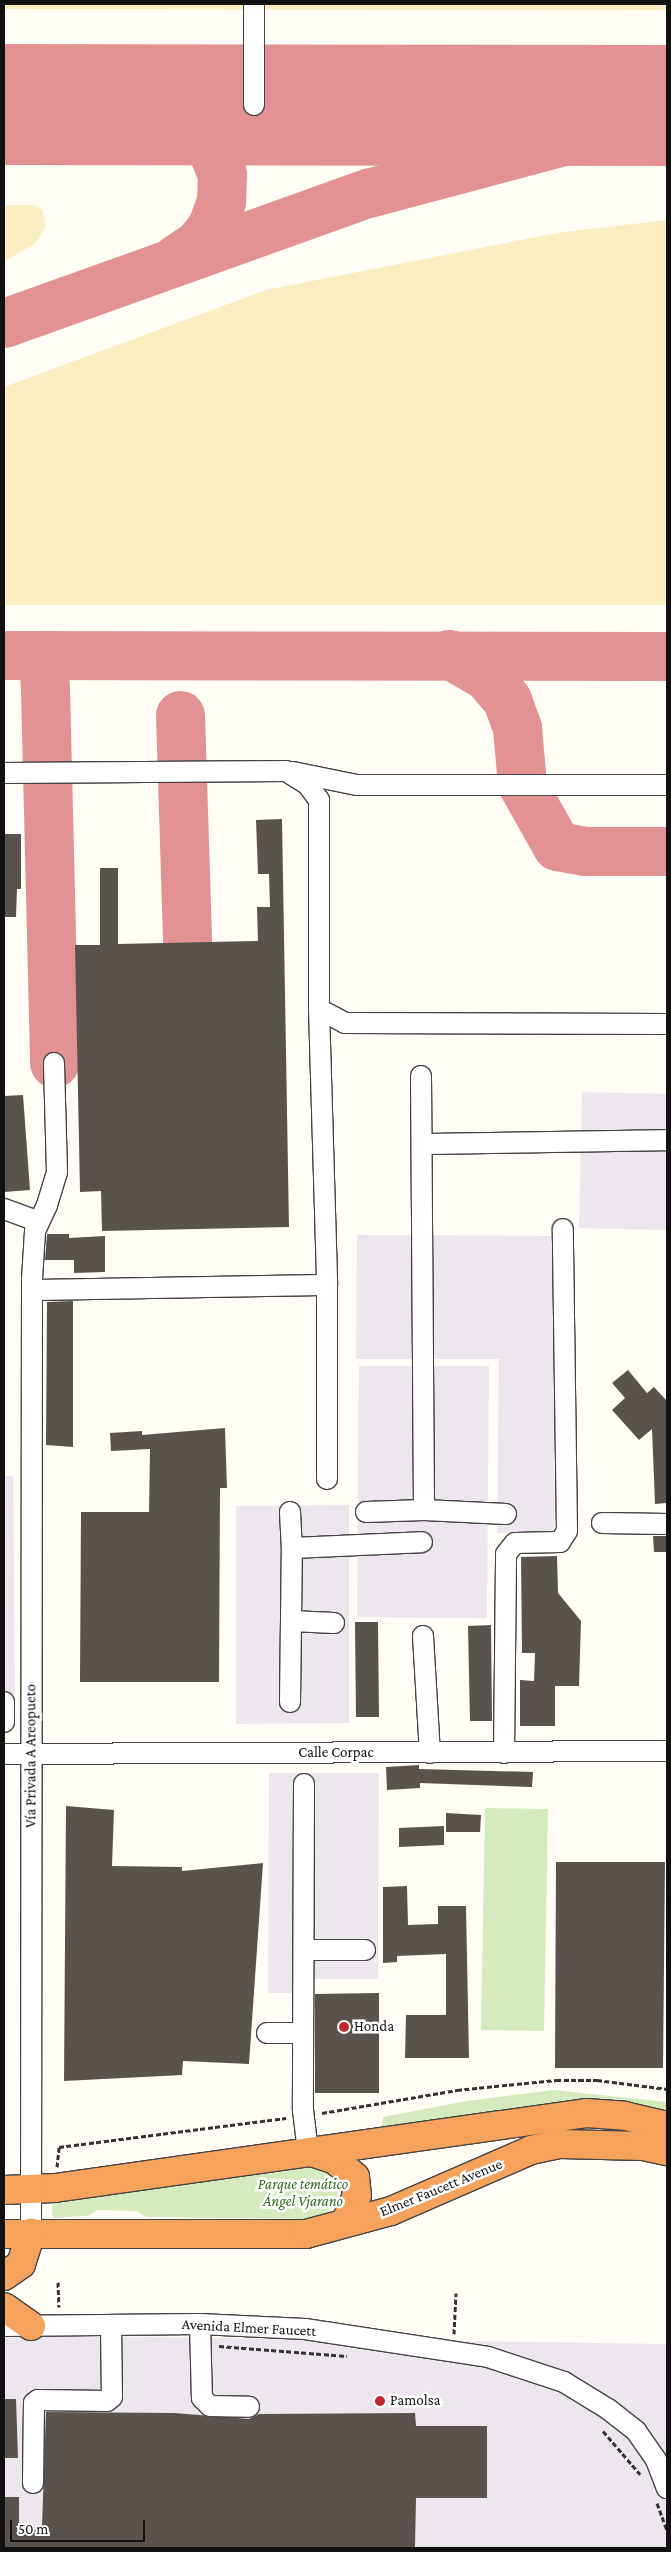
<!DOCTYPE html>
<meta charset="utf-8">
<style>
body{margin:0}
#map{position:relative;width:671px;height:2552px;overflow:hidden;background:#fffdf5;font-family:"Crimson Pro",serif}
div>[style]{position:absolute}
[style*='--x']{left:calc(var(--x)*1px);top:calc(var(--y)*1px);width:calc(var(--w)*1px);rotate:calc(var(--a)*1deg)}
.industrial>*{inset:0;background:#eee6ef}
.green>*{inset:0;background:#d5ebbd}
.sand>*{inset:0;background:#fbeec1}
.taxiway>*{height:49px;margin:-24.5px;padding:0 24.5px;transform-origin:24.5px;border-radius:24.5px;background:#e29292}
.runway>*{height:121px;margin:-60.5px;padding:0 60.5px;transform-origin:60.5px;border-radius:60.5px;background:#e29292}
.building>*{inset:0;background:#5a524d}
.path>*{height:3px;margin-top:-1.5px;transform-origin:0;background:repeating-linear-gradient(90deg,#333 0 5px,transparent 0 7.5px)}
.roads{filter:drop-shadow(1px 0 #444) drop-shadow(-1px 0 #444) drop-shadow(0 1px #444) drop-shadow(0 -1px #444)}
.minor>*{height:20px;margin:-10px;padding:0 10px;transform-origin:10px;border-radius:10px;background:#fff}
.highway>*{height:28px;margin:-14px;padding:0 14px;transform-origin:14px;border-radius:14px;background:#f5a25d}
.dots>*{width:14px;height:14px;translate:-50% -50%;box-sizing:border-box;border:2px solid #fff;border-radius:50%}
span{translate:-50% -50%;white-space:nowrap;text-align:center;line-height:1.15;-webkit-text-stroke:5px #fff;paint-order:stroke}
.street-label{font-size:15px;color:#111}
.poi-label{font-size:15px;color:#111}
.left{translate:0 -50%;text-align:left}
.park-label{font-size:15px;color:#2f6b1f;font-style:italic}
.frame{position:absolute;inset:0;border:5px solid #111;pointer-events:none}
.scale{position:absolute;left:10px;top:2520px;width:135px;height:22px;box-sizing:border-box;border:2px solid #111;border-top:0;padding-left:6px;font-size:15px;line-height:18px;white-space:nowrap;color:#111;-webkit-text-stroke:4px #fff;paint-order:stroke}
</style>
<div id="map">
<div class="industrial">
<div style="clip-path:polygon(582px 1092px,667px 1094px,667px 1230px,579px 1228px)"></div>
<div style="clip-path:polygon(357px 1235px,557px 1236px,554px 1534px,497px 1533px,499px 1359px,356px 1359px)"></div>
<div style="clip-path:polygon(359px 1366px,489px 1366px,487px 1618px,357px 1617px)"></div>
<div style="clip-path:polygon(4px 1476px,13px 1476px,15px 1695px,4px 1695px)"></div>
<div style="clip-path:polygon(349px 1505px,349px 1723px,236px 1724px,236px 1506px)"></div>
<div style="clip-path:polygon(269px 1773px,379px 1773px,378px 1979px,308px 1979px,308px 1993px,268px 1993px)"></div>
<div style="clip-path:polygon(4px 2335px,667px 2344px,667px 2548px,4px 2548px)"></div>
</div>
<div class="green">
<div style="clip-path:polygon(485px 1808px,548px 1809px,544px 2031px,481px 2030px)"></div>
<div style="clip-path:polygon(553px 2090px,667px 2102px,667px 2126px,626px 2122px,381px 2134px,383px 2117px,467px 2101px)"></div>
<div style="clip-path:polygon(318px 2163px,335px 2178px,338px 2197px,329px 2211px,308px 2219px,146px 2217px,137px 2211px,98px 2210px,87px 2216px,54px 2218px,52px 2214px,53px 2197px)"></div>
</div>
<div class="sand">
<div style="clip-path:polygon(4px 4px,667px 4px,667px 10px,4px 9px)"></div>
<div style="clip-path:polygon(4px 205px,34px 205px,43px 210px,46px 226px,36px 243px,4px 262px)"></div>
<div style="clip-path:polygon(667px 220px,667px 605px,4px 605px,4px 387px,266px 290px,557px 233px)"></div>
</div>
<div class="taxiway">
<div style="--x:146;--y:104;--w:33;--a:18"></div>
<div style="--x:177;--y:114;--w:27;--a:34"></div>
<div style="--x:199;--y:129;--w:14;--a:51"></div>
<div style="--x:208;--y:140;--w:37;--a:68"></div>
<div style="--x:222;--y:174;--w:27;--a:92"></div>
<div style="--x:221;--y:201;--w:29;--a:110"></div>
<div style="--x:211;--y:228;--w:21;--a:129"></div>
<div style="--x:198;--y:244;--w:27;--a:146"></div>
<div style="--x:4;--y:323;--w:387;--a:-19.7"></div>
<div style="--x:368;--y:193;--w:229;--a:-14.9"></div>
<div style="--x:589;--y:134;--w:79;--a:-6.6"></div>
<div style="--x:449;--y:654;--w:44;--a:30.1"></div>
<div style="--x:487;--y:676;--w:31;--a:50"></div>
<div style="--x:507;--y:700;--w:30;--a:70"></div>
<div style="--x:517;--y:728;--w:56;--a:84.9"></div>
<div style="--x:522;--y:784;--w:71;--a:60.6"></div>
<div style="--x:557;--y:846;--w:28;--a:10"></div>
<div style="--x:585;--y:851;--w:82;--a:0"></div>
<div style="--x:4;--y:655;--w:663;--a:0.09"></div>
<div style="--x:37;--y:655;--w:17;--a:66"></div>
<div style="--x:44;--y:671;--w:18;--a:87"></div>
<div style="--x:45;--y:689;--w:374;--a:88.6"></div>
<div style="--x:180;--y:715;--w:228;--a:88.2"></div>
</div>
<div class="runway">
<div style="--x:4;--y:104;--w:663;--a:0.09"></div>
</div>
<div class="building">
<div style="clip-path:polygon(282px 819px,289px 1227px,102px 1231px,101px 1191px,80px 1192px,75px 945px,100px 945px,100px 868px,118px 868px,118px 944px,258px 941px,257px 907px,270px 907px,269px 874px,258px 874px,256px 820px)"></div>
<div style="clip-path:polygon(4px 834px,21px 834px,21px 889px,17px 889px,16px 917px,4px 917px)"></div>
<div style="clip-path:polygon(23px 1095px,30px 1190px,4px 1192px,4px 1096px)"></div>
<div style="clip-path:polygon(47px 1234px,69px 1234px,69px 1238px,105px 1236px,105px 1272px,74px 1273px,74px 1260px,45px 1260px)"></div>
<div style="clip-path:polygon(73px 1301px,73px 1447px,46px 1445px,47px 1302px)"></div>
<div style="clip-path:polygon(628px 1370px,647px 1393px,654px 1387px,667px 1401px,667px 1503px,655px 1504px,652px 1429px,639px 1440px,612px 1410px,625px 1398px,612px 1383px)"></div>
<div style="clip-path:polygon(225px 1428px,227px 1488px,220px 1488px,219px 1682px,80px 1682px,81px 1512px,149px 1512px,150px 1449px,111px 1451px,110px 1433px,142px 1431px,142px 1435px)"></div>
<div style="clip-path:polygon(653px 1536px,667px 1536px,667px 1552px,654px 1552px)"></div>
<div style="clip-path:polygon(557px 1556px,558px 1593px,581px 1621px,579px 1686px,555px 1686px,555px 1726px,520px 1726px,520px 1680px,534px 1681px,535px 1653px,522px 1653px,521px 1557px)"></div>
<div style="clip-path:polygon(355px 1622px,378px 1622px,379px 1717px,356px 1717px)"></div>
<div style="clip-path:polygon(491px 1625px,492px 1721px,470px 1721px,468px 1626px)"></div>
<div style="clip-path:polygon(419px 1765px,419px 1769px,533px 1772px,532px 1787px,420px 1783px,420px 1788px,387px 1790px,386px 1767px)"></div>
<div style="clip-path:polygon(66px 1806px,114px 1810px,112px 1866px,182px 1867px,182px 1871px,263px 1863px,249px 2064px,183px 2061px,182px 2075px,64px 2081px)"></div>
<div style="clip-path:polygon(446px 1813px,481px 1815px,480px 1832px,446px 1832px)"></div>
<div style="clip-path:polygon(444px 1826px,444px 1845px,399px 1847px,399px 1828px)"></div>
<div style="clip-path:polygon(556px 1862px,665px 1862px,663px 2068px,555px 2068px)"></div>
<div style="clip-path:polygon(407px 1886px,408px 1925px,438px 1924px,438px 1906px,466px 1906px,469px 2058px,405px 2058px,406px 2015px,446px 2015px,446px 1954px,397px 1956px,397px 1962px,383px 1963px,383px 1887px)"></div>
<div style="clip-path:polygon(379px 1993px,379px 2093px,315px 2093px,315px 1994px)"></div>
<div style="clip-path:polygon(4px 2399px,16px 2399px,18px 2458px,4px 2458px)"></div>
<div style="clip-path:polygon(46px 2412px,174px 2413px,249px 2419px,259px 2414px,415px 2413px,416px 2426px,487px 2426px,487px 2498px,416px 2498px,415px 2548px,4px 2548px,4px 2497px,19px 2497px,19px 2526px,42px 2526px)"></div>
</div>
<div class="path">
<div style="--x:322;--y:2113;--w:137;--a:-9.7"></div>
<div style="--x:457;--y:2090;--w:100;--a:-5.8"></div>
<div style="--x:556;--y:2080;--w:41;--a:0"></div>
<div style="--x:597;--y:2080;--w:71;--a:7.3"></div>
<div style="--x:57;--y:2167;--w:20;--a:-84"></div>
<div style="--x:59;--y:2147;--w:229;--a:-7.3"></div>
<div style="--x:58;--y:2282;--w:25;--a:88"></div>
<div style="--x:454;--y:2334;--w:41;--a:-87.2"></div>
<div style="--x:219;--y:2346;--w:128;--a:4.5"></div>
<div style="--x:603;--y:2431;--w:57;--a:49.3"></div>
<div style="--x:657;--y:2503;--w:29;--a:70"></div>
</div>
<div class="roads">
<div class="minor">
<div style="--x:254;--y:105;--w:101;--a:-90"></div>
<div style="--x:293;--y:772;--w:65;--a:11.5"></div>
<div style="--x:357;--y:785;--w:310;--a:0"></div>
<div style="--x:4;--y:773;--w:282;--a:-0.4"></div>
<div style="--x:286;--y:771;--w:25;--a:32"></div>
<div style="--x:307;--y:784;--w:20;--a:53"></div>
<div style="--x:319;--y:800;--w:209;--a:90"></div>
<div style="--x:319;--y:1009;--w:276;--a:88.3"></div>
<div style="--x:327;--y:1285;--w:194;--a:90"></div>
<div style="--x:319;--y:1009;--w:30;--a:28"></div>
<div style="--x:345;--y:1023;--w:322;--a:0.2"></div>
<div style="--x:421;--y:1076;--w:434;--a:89.6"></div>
<div style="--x:424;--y:1510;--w:82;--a:2.8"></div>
<div style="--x:422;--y:1144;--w:245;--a:-0.9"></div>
<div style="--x:4;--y:1209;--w:37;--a:20"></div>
<div style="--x:32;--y:1290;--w:295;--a:-1"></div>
<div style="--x:290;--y:1512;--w:36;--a:87"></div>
<div style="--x:366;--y:1512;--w:58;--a:-2"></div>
<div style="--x:602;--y:1523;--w:65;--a:0.9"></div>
<div style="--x:291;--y:1621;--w:43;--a:2.7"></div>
<div style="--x:423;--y:1636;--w:117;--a:86.6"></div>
<div style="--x:4;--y:1702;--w:20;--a:90"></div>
<div style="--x:290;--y:1702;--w:154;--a:-89.3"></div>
<div style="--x:292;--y:1548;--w:130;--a:-2.6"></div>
<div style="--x:504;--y:1753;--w:199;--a:-89.4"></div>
<div style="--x:506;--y:1554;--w:14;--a:-51"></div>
<div style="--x:515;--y:1543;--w:45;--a:-1.3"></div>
<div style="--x:560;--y:1542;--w:13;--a:-58"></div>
<div style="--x:567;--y:1531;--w:302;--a:-90.8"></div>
<div style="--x:4;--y:1754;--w:663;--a:-0.26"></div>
<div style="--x:304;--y:1784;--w:326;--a:90.2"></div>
<div style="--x:303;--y:2110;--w:42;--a:83.2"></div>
<div style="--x:304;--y:1950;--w:61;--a:0"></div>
<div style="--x:267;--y:2033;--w:36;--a:0"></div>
<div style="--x:31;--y:2233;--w:954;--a:-89.94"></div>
<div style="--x:32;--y:1279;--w:48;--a:-86.4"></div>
<div style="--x:35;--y:1231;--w:29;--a:-65"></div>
<div style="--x:47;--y:1205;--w:34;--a:-73"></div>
<div style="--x:57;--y:1172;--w:109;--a:-91.6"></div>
<div style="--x:200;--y:2324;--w:74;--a:88.5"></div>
<div style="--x:202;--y:2398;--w:11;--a:45"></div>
<div style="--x:210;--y:2406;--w:39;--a:1"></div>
<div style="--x:4;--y:2326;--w:196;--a:-0.6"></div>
<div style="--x:200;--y:2324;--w:105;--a:2.7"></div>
<div style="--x:305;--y:2329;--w:185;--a:8.7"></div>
<div style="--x:488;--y:2357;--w:80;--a:18.2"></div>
<div style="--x:564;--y:2382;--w:52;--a:31.5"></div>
<div style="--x:608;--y:2409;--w:36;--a:38"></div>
<div style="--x:636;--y:2431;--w:35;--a:55"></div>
<div style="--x:656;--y:2460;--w:30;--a:69"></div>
<div style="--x:33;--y:2483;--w:80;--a:-89.3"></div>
<div style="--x:34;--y:2403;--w:5;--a:-37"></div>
<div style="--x:38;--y:2400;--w:69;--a:0.8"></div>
<div style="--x:107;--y:2401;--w:6;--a:-39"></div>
<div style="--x:112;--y:2397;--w:72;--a:-90.8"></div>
</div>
<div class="highway">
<div style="--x:311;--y:2152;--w:25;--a:18"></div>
<div style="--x:335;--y:2160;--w:26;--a:40"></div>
<div style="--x:355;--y:2177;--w:18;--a:84"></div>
<div style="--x:357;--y:2195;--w:30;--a:113"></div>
<div style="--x:4;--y:2190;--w:51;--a:-2.2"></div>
<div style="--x:55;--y:2188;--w:536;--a:-8.04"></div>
<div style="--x:586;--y:2113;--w:39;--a:4"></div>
<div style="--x:625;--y:2116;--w:43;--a:13.4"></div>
<div style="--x:4;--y:2234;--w:302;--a:0"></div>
<div style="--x:306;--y:2234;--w:88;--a:-15.1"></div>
<div style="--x:391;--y:2211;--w:153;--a:-23.5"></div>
<div style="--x:531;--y:2150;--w:30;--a:-12"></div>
<div style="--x:560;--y:2144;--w:83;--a:1.4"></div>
<div style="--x:643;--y:2146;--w:25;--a:12"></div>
<div style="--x:4;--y:2276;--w:21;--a:-35"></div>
<div style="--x:21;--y:2264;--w:33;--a:-72"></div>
<div style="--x:4;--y:2307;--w:33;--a:35"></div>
</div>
</div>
<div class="dots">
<div style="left:344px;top:2027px;background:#c4262e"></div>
<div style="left:380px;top:2401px;background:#c4262e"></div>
</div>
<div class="street-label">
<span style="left:336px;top:1753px">Calle Corpac</span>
<span style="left:31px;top:1756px;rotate:-90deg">Vía Privada A Areopueto</span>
<span style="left:441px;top:2188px;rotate:-22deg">Elmer Faucett Avenue</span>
<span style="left:249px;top:2328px;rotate:3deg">Avenida Elmer Faucett</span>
</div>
<div class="poi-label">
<span class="left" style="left:354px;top:2027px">Honda</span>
<span class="left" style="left:390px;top:2401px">Pamolsa</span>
</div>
<div class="park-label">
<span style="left:303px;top:2193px">Parque temático<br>Ángel Vjarano</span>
</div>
<div class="frame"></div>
<div class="scale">50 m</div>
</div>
